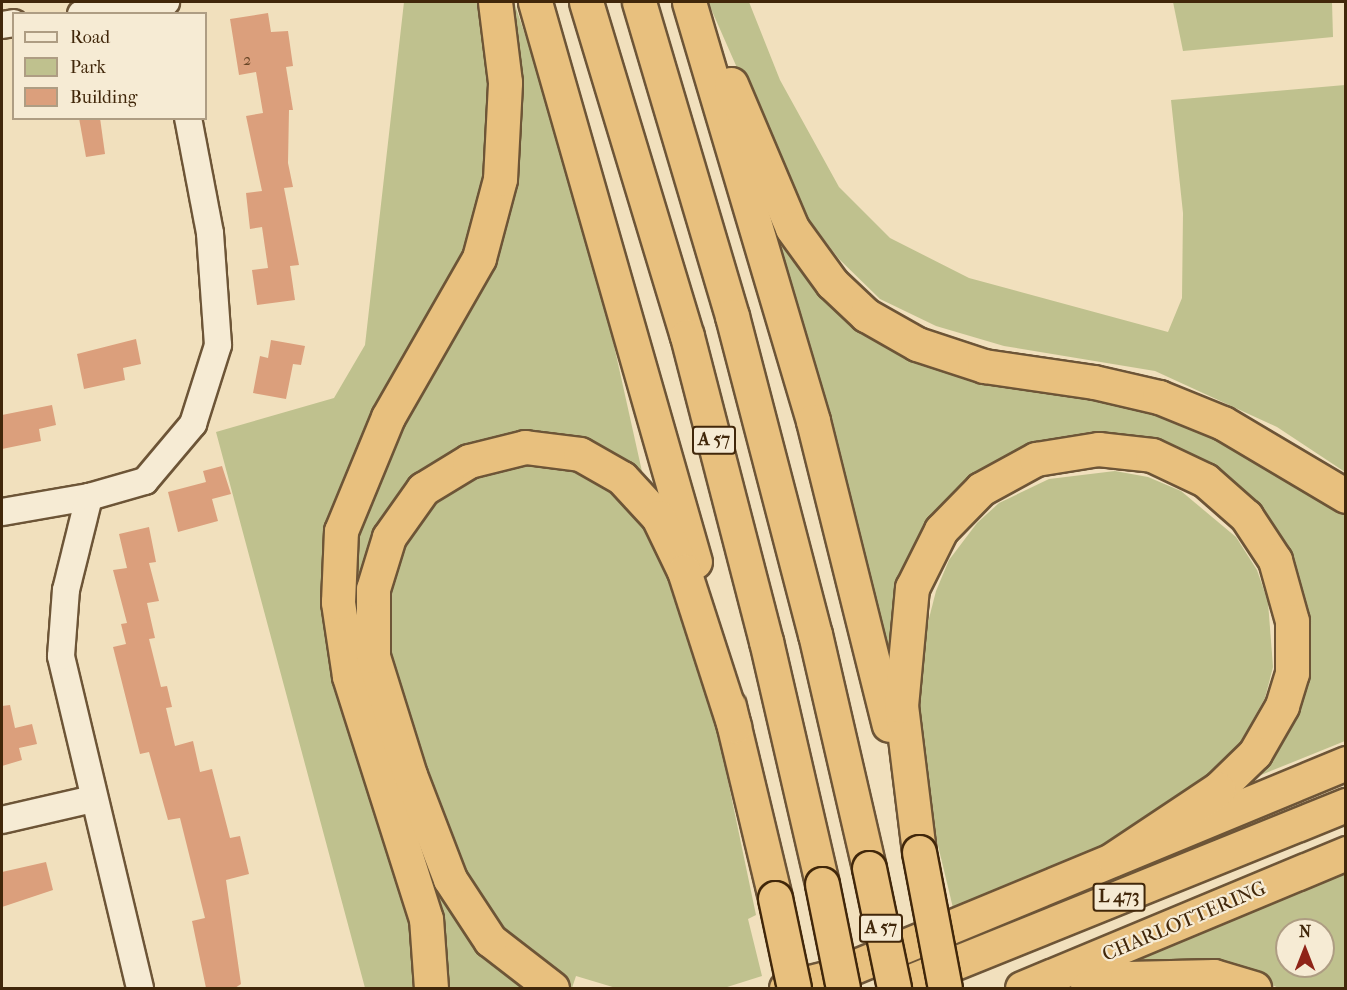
<!DOCTYPE html>
<style>
body{margin:0}
#map{position:relative;width:1347px;height:990px;overflow:hidden;background:#f1e0bd;font-family:"IM FELL French Canon",serif}
div>[style]{position:absolute}
[style*='--x']{left:calc(var(--x)*1px);top:calc(var(--y)*1px);width:calc(var(--w)*1px);rotate:calc(var(--a)*1deg)}
.green>*{inset:0;background:#bfc18e}
.building>*{inset:0;background:#db9f7c}
.roads{filter:drop-shadow(2px 0 #6d5537) drop-shadow(-2px 0 #6d5537) drop-shadow(0 2px #6d5537) drop-shadow(0 -2px #6d5537)}
.minor>*{height:26px;margin:-13px;padding:0 13px;transform-origin:13px;border-radius:13px;background:#f6ebd4}
.trunk>*{height:33px;margin:-16.5px;padding:0 16.5px;transform-origin:16.5px;border-radius:16.5px;background:#e8c07e}
.motorway>*{height:33px;margin:-16.5px;padding:0 16.5px;transform-origin:16.5px;border-radius:16.5px;background:#e8c07e}
.bridges{filter:drop-shadow(2px 0 #41270a) drop-shadow(-2px 0 #41270a) drop-shadow(0 2px #41270a) drop-shadow(0 -2px #41270a)}
.motorway-bridge>*{height:33px;margin:-16.5px;padding:0 16.5px;transform-origin:16.5px;border-radius:16.5px;background:#e8c07e}
span{translate:-50% -50%;white-space:nowrap;text-align:center;line-height:1.15;-webkit-text-stroke:4.5px #f6ebd4;paint-order:stroke}
.number-label{font-size:16px;color:#684526}
.number-label span{-webkit-text-stroke-width:0}
.shield-label span{padding:2px 4px;background:#f6ebd4;border:2px solid;border-radius:4px;-webkit-text-stroke-width:0}
.shield-label{font-size:18px;color:#41270a;font-weight:700}
.street-label{font-size:20px;color:#41270a}
.frame{position:absolute;inset:0;border:3px solid #41270a;pointer-events:none}
.legend{position:absolute;left:12px;top:12px;width:195px;height:108px;box-sizing:border-box;background:#f6ebd4;border:2px solid #ae9d83;margin:0;padding:8px 10px;list-style:none;font-size:18px;color:#41270a}
.legend li{display:flex;align-items:center;gap:12px;height:30px}
.legend b{width:30px;border:2px solid #ae9d83}
.north{position:absolute;left:1275px;top:918px;width:60px;height:60px;box-sizing:border-box;background:#f6ebd4;border:2px solid #ae9d83;border-radius:50%;rotate:0deg;font-size:16px;font-weight:700;line-height:24px;text-align:center;color:#41270a}
.north::after{content:'';display:block;margin:auto;width:21px;height:27px;background:#8f2418;clip-path:polygon(50% 0,100% 100%,50% 72%,0 100%)}
</style>
<div id="map">
<div class="green">
<div style="clip-path:polygon(404px 2px,514px 2px,583px 206px,659px 548px,713px 709px,756px 915px,748px 919px,762px 976px,724px 988px,616px 988px,576px 976px,572px 988px,365px 988px,216px 432px,334px 398px,365px 345px)"></div>
<div style="clip-path:polygon(708px 2px,749px 2px,780px 80px,839px 187px,890px 238px,969px 278px,1168px 332px,1182px 298px,1183px 213px,1171px 100px,1345px 85px,1345px 472px,1277px 427px,1155px 371px,1004px 346px,936px 326px,880px 299px,839px 259px,797px 204px)"></div>
<div style="clip-path:polygon(1173px 2px,1332px 2px,1333px 37px,1183px 51px)"></div>
<div style="clip-path:polygon(784px 243px,865px 327px,1196px 421px,1345px 506px,1345px 741px,1261px 775px,1255px 772px,1282px 738px,1283px 558px,1162px 452px,974px 486px,889px 657px,780px 244px)"></div>
<div style="clip-path:polygon(1115px 471px,1148px 477px,1181px 491px,1236px 537px,1257px 570px,1268px 602px,1273px 667px,1265px 698px,1236px 750px,1213px 775px,1124px 837px,953px 908px,935px 833px,920px 707px,925px 634px,936px 591px,949px 560px,977px 523px,999px 503px,1049px 479px)"></div>
<div style="clip-path:polygon(evenodd,1345px 871px,1345px 988px,1279px 988px,1255px 978px,1113px 965px,1345px 871px,1287px 930px,1323px 930px,1323px 966px,1287px 966px,1287px 930px)"></div>
</div>
<div class="building">
<div style="clip-path:polygon(268px 13px,271px 32px,288px 31px,293px 66px,286px 67px,293px 110px,289px 110px,288px 163px,293px 187px,284px 188px,299px 265px,290px 266px,295px 300px,257px 305px,252px 270px,268px 268px,262px 227px,250px 229px,246px 193px,262px 191px,246px 116px,263px 113px,256px 72px,239px 75px,230px 19px)"></div>
<div style="clip-path:polygon(79px 118px,100px 118px,105px 154px,86px 157px)"></div>
<div style="clip-path:polygon(136px 339px,141px 364px,123px 368px,125px 380px,84px 389px,77px 354px)"></div>
<div style="clip-path:polygon(271px 340px,305px 346px,301px 365px,293px 364px,286px 399px,253px 393px,260px 356px,268px 358px)"></div>
<div style="clip-path:polygon(52px 405px,56px 425px,39px 429px,41px 441px,2px 449px,2px 415px)"></div>
<div style="clip-path:polygon(222px 466px,231px 494px,212px 499px,218px 521px,178px 532px,168px 492px,206px 482px,203px 471px)"></div>
<div style="clip-path:polygon(149px 527px,156px 562px,149px 563px,159px 601px,147px 603px,155px 638px,149px 639px,161px 687px,167px 686px,172px 707px,166px 708px,175px 746px,193px 741px,200px 772px,212px 769px,230px 838px,240px 836px,249px 874px,226px 880px,241px 984px,235px 988px,206px 988px,192px 921px,205px 918px,180px 818px,168px 820px,149px 752px,140px 754px,113px 647px,126px 644px,121px 624px,127px 623px,113px 570px,127px 568px,119px 534px)"></div>
<div style="clip-path:polygon(10px 705px,15px 728px,32px 724px,37px 744px,19px 748px,22px 760px,2px 766px,2px 706px)"></div>
<div style="clip-path:polygon(46px 862px,53px 890px,2px 907px,2px 872px)"></div>
</div>
<div class="roads">
<div class="minor">
<div style="--x:81;--y:14;--w:86;--a:-8"></div>
<div style="--x:2;--y:25;--w:12;--a:-9"></div>
<div style="--x:2;--y:512;--w:88;--a:-9.8"></div>
<div style="--x:2;--y:820;--w:93;--a:-13"></div>
<div style="--x:140;--y:988;--w:341;--a:-103.4"></div>
<div style="--x:61;--y:656;--w:66;--a:-85.7"></div>
<div style="--x:66;--y:590;--w:96;--a:-76.1"></div>
<div style="--x:89;--y:497;--w:58;--a:-15.9"></div>
<div style="--x:145;--y:481;--w:75;--a:-49.9"></div>
<div style="--x:193;--y:424;--w:83;--a:-72.4"></div>
<div style="--x:218;--y:345;--w:112;--a:-94.1"></div>
<div style="--x:210;--y:233;--w:117;--a:-100.8"></div>
</div>
<div class="trunk">
<div style="--x:815;--y:983;--w:575;--a:-22.5"></div>
<div style="--x:893;--y:988;--w:489;--a:-22"></div>
<div style="--x:1022;--y:988;--w:351;--a:-22.6"></div>
</div>
<div class="motorway">
<div style="--x:535;--y:2;--w:582;--a:74.05"></div>
<div style="--x:586;--y:2;--w:349;--a:73.2"></div>
<div style="--x:687;--y:336;--w:315;--a:75.5"></div>
<div style="--x:766;--y:641;--w:249;--a:77"></div>
<div style="--x:639;--y:2;--w:327;--a:73.5"></div>
<div style="--x:732;--y:316;--w:329;--a:75.4"></div>
<div style="--x:815;--y:634;--w:240;--a:77"></div>
<div style="--x:689;--y:2;--w:437;--a:73.5"></div>
<div style="--x:813;--y:421;--w:313;--a:76"></div>
<div style="--x:731;--y:84;--w:156;--a:67"></div>
<div style="--x:792;--y:228;--w:68;--a:54"></div>
<div style="--x:832;--y:283;--w:47;--a:43.3"></div>
<div style="--x:866;--y:315;--w:59;--a:29.6"></div>
<div style="--x:917;--y:344;--w:71;--a:18.2"></div>
<div style="--x:984;--y:366;--w:111;--a:8.3"></div>
<div style="--x:1094;--y:382;--w:67;--a:13"></div>
<div style="--x:1159;--y:397;--w:69;--a:22.1"></div>
<div style="--x:1223;--y:423;--w:143;--a:30.7"></div>
<div style="--x:729;--y:706;--w:197;--a:76.5"></div>
<div style="--x:919;--y:852;--w:147;--a:-97"></div>
<div style="--x:901;--y:706;--w:119;--a:-84.7"></div>
<div style="--x:912;--y:588;--w:65;--a:-63.4"></div>
<div style="--x:941;--y:530;--w:57;--a:-45.7"></div>
<div style="--x:981;--y:489;--w:63;--a:-28.6"></div>
<div style="--x:1036;--y:459;--w:63;--a:-9.2"></div>
<div style="--x:1098;--y:449;--w:54;--a:6.3"></div>
<div style="--x:1152;--y:455;--w:59;--a:25.3"></div>
<div style="--x:1205;--y:480;--w:55;--a:41.3"></div>
<div style="--x:1246;--y:516;--w:53;--a:56.6"></div>
<div style="--x:1275;--y:560;--w:63;--a:74.4"></div>
<div style="--x:1292;--y:621;--w:52;--a:90"></div>
<div style="--x:1292;--y:673;--w:34;--a:107"></div>
<div style="--x:1282;--y:706;--w:54;--a:119.9"></div>
<div style="--x:1255;--y:753;--w:52;--a:135.8"></div>
<div style="--x:1218;--y:789;--w:126;--a:146.3"></div>
<div style="--x:431;--y:988;--w:69;--a:-94.1"></div>
<div style="--x:426;--y:919;--w:255;--a:-107.6"></div>
<div style="--x:349;--y:676;--w:75;--a:-98.5"></div>
<div style="--x:338;--y:602;--w:71;--a:-87.6"></div>
<div style="--x:341;--y:531;--w:123;--a:-67.6"></div>
<div style="--x:388;--y:417;--w:183;--a:-60.2"></div>
<div style="--x:479;--y:258;--w:82;--a:-75.1"></div>
<div style="--x:500;--y:179;--w:97;--a:-87"></div>
<div style="--x:505;--y:82;--w:81;--a:-97.1"></div>
<div style="--x:552;--y:988;--w:78;--a:-142.3"></div>
<div style="--x:490;--y:940;--w:73;--a:-123.3"></div>
<div style="--x:450;--y:879;--w:111;--a:-111"></div>
<div style="--x:410;--y:775;--w:125;--a:-107.3"></div>
<div style="--x:373;--y:656;--w:67;--a:-90"></div>
<div style="--x:373;--y:589;--w:54;--a:-72.9"></div>
<div style="--x:389;--y:537;--w:59;--a:-54.7"></div>
<div style="--x:423;--y:489;--w:54;--a:-31.3"></div>
<div style="--x:469;--y:461;--w:58;--a:-14"></div>
<div style="--x:525;--y:447;--w:55;--a:7.3"></div>
<div style="--x:580;--y:454;--w:48;--a:29.7"></div>
<div style="--x:622;--y:478;--w:53;--a:47.3"></div>
<div style="--x:658;--y:517;--w:60;--a:64.3"></div>
<div style="--x:684;--y:571;--w:163;--a:72.1"></div>
<div style="--x:786;--y:988;--w:38;--a:-14"></div>
<div style="--x:1087;--y:988;--w:41;--a:-14"></div>
<div style="--x:1127;--y:978;--w:87;--a:-1.3"></div>
<div style="--x:1214;--y:976;--w:42;--a:16.7"></div>
</div>
</div>
<div class="bridges">
<div class="motorway-bridge">
<div style="--x:919;--y:852;--w:138;--a:79.2"></div>
<div style="--x:869;--y:868;--w:123;--a:78.2"></div>
<div style="--x:822;--y:884;--w:106;--a:78.6"></div>
<div style="--x:775;--y:898;--w:92;--a:78.1"></div>
</div>
</div>
<div class="number-label">
<span style="left:247px;top:60px">2</span>
</div>
<div class="shield-label">
<span style="left:714px;top:440px">A 57</span>
<span style="left:1119px;top:897px">L 473</span>
<span style="left:881px;top:928px">A 57</span>
</div>
<div class="street-label">
<span style="left:1184px;top:921px;rotate:-23deg">CHARLOTTERING</span>
</div>
<div class="frame"></div>
<ul class="legend">
<li><b style="height:8px;background:#f6ebd4"></b>Road</li>
<li><b style="height:16px;background:#bfc18e"></b>Park</li>
<li><b style="height:16px;background:#db9f7c"></b>Building</li>
</ul>
<div class="north">N</div>
</div>
